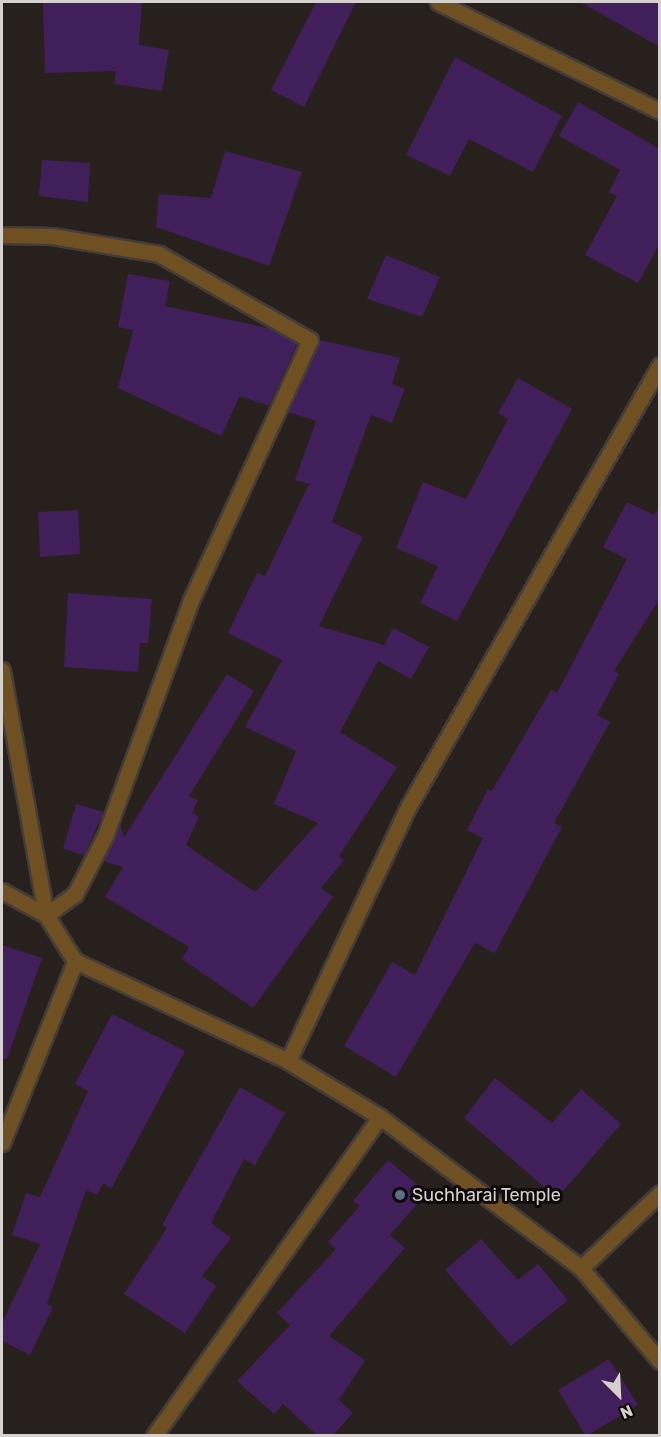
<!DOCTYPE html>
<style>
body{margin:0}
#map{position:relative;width:661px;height:1437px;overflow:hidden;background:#27201c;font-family:Rubik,sans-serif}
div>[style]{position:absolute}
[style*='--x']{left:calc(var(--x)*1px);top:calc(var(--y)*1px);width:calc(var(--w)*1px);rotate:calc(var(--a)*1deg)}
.building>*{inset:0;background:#411f5a}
.roads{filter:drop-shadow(2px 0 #433c38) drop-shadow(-2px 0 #433c38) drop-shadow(0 2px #433c38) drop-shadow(0 -2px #433c38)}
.minor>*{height:15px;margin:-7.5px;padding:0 7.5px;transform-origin:7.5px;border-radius:7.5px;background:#6f5022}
.dots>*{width:16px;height:16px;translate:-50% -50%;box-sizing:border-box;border:3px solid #0d0a09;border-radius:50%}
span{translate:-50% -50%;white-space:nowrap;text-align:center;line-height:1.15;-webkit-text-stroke:6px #0d0a09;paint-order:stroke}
.poi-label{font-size:18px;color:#d6d1ce}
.left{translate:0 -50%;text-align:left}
.frame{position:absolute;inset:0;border:3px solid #d6d1ce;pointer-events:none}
.north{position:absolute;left:589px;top:1365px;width:60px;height:60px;-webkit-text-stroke:4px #0d0a09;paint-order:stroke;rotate:156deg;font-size:16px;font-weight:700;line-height:24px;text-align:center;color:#d6d1ce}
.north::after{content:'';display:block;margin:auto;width:21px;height:27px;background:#d6d1ce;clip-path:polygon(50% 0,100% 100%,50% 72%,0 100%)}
</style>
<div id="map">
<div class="building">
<div style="clip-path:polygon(43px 2px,142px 2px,139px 45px,169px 50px,162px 91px,114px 84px,116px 71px,45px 73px)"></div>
<div style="clip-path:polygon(316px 2px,356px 2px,304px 107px,271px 90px)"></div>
<div style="clip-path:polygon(580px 2px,660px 2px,660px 47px)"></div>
<div style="clip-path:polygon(455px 57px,562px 116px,533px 172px,469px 139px,450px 176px,406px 155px)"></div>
<div style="clip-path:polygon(578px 102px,660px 149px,659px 245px,638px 283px,585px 255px,617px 196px,609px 192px,620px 170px,559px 136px)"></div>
<div style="clip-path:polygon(225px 151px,302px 172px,269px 266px,156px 227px,159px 194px,211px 198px)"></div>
<div style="clip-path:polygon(42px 160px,90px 163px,88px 202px,39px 196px)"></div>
<div style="clip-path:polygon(386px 255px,440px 277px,422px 317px,367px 299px)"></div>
<div style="clip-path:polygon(128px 274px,170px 281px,165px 306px,272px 329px,297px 344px,269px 406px,240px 396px,221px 436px,118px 388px,133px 330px,118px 327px)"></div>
<div style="clip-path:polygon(320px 340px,400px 358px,392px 384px,405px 389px,392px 423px,371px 415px,332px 522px,363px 537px,319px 626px,384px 645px,393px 628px,429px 647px,411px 679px,378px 661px,340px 732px,397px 767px,339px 856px,344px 860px,321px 888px,333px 897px,253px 1008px,182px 959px,189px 947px,105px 897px,123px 867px,103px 861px,120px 823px,124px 837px,227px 674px,254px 691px,189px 796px,198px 800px,192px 813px,199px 817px,186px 845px,255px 892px,318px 823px,274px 804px,296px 751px,245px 727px,282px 660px,228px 633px,257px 573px,265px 576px,309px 484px,295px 480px,316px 421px,288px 412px)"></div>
<div style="clip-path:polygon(518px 378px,572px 409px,457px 621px,420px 603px,438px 566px,396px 548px,423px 482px,466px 499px,508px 419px,498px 413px)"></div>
<div style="clip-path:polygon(627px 502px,654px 515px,660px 506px,660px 598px,614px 671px,619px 674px,597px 715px,610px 722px,554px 823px,562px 827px,495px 953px,475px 943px,396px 1077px,344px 1046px,392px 962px,415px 975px,483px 838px,467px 830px,488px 789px,492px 791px,551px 690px,557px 693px,627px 559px,603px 547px)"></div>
<div style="clip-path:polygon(78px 510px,80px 554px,40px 557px,38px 512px)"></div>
<div style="clip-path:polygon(68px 593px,152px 599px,148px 643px,140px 643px,138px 672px,64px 667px)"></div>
<div style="clip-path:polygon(76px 804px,104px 812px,84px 855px,63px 849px)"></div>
<div style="clip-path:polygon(2px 945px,42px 958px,7px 1059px,2px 1059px)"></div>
<div style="clip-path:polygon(112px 1014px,185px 1051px,111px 1189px,103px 1183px,97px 1195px,86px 1190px,47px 1304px,53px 1307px,30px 1355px,2px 1341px,2px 1323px,40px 1244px,12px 1235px,26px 1193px,40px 1197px,88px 1091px,75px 1084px)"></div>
<div style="clip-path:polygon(495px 1078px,552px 1123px,581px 1089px,621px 1124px,557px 1198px,464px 1118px)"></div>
<div style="clip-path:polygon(240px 1087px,285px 1113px,255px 1165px,244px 1159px,211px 1223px,231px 1238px,202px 1276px,216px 1286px,185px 1333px,124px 1294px,167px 1228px,162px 1225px)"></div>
<div style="clip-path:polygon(388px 1160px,427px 1193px,390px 1235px,405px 1248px,329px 1336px,365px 1360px,339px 1400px,353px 1413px,332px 1436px,318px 1436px,283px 1404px,274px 1414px,237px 1381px,290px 1325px,277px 1313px,336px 1249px,328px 1242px,360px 1206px,353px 1201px)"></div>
<div style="clip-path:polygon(481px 1239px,518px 1280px,538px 1264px,568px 1300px,511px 1346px,445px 1270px)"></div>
<div style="clip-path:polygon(609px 1359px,638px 1405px,586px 1436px,558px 1390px)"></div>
</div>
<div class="roads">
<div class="minor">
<div style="--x:438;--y:2;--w:247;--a:26.2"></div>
<div style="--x:2;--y:235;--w:50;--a:1.1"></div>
<div style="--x:52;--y:236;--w:109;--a:9.5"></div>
<div style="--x:159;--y:254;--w:174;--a:29.7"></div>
<div style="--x:310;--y:340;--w:286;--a:114.6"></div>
<div style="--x:191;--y:600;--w:249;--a:110"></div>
<div style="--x:106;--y:834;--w:68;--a:117.3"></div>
<div style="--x:75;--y:894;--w:36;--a:144"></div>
<div style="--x:46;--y:915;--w:249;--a:-100.2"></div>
<div style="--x:2;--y:891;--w:50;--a:28.6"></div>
<div style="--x:46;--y:915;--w:54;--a:57.8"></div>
<div style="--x:75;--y:961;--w:235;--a:25.1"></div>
<div style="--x:288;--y:1061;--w:108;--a:31.3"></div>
<div style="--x:380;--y:1117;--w:251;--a:36.9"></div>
<div style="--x:581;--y:1268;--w:122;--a:49.7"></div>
<div style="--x:288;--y:1061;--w:279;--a:-64.7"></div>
<div style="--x:407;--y:809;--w:511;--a:-60.32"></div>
<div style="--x:2;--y:1143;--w:196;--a:-68.1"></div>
<div style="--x:581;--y:1268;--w:109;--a:-43.5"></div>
<div style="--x:154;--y:1436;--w:391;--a:-54.7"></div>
</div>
</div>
<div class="dots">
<div style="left:400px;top:1195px;background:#5c6f8a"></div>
</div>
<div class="poi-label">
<span class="left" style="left:412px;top:1195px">Suchharai Temple</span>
</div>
<div class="frame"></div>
<div class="north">N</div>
</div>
